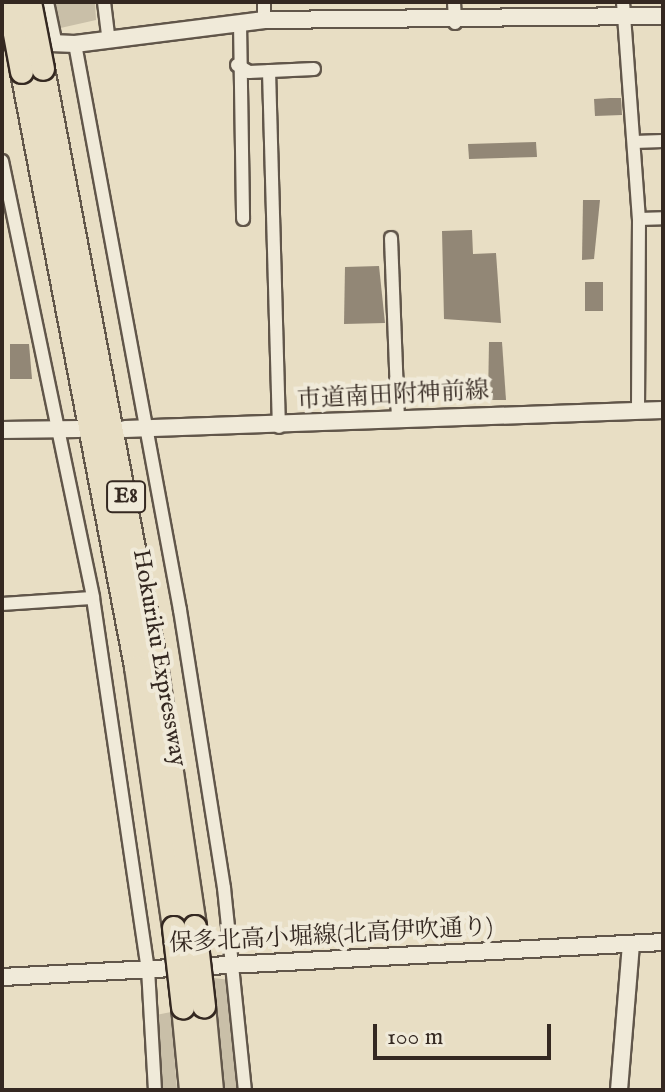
<!DOCTYPE html>
<meta charset="utf-8">
<style>
body{margin:0}
#map{position:relative;width:665px;height:1092px;overflow:hidden;background:#e8dec4;font-family:"IM FELL English","Noto Serif JP",serif}
div>[style]{position:absolute}
[style*='--x']{left:calc(var(--x)*1px);top:calc(var(--y)*1px);width:calc(var(--w)*1px);rotate:calc(var(--a)*1deg)}
.green>*{inset:0;background:#c9bfa8}
.building>*{inset:0;background:#928776}
.roads{filter:drop-shadow(2px 0 #61564a) drop-shadow(-2px 0 #61564a) drop-shadow(0 2px #61564a) drop-shadow(0 -2px #61564a)}
.street>*{height:12px;margin:-6px;padding:0 6px;transform-origin:6px;border-radius:6px;background:#f0ead9}
.secondary>*{height:16px;margin:-8px;padding:0 8px;transform-origin:8px;border-radius:8px;background:#f0ead9}
.highway>*{height:22px;margin:-11px;padding:0 11px;transform-origin:11px;border-radius:11px;background:#e8dec4}
.bridges{filter:drop-shadow(2px 0 #342821) drop-shadow(-2px 0 #342821) drop-shadow(0 2px #342821) drop-shadow(0 -2px #342821)}
.highway-bridge>*{height:22px;margin:-11px;padding:0 11px;transform-origin:11px;border-radius:11px;background:#e8dec4}
span{translate:-50% -50%;white-space:nowrap;text-align:center;line-height:1.15;-webkit-text-stroke:8px #f0ead9;paint-order:stroke}
.shield-label span{padding:2px 6px;background:#f0ead9;border:2px solid;border-radius:6px;-webkit-text-stroke-width:0}
.shield-label{font-size:22px;color:#342821;font-weight:700}
.street-label{font-size:24px;color:#342821}
.frame{position:absolute;inset:0;border:4px solid #342821;pointer-events:none}
.scale{position:absolute;left:373px;top:1024px;width:178px;height:36px;box-sizing:border-box;border:4px solid #342821;border-top:0;padding-left:10px;font-size:24px;line-height:28px;white-space:nowrap;color:#342821;-webkit-text-stroke:6px #f0ead9;paint-order:stroke}
</style>
<div id="map">
<div class="green">
<div style="clip-path:polygon(53px 2px,95px 2px,96px 20px,56px 29px)"></div>
<div style="clip-path:polygon(214px 978px,230px 980px,242px 1090px,221px 1090px)"></div>
<div style="clip-path:polygon(171px 1012px,177px 1090px,162px 1090px,156px 1015px)"></div>
</div>
<div class="building">
<div style="clip-path:polygon(610px 98px,621px 98px,622px 115px,595px 116px,594px 99px)"></div>
<div style="clip-path:polygon(536px 142px,537px 157px,469px 159px,468px 144px)"></div>
<div style="clip-path:polygon(583px 200px,600px 200px,594px 259px,582px 260px)"></div>
<div style="clip-path:polygon(472px 230px,473px 254px,496px 253px,501px 323px,444px 319px,442px 231px)"></div>
<div style="clip-path:polygon(379px 266px,385px 323px,344px 324px,345px 267px)"></div>
<div style="clip-path:polygon(585px 282px,603px 282px,603px 311px,585px 311px)"></div>
<div style="clip-path:polygon(489px 342px,502px 342px,506px 400px,488px 400px)"></div>
<div style="clip-path:polygon(10px 344px,29px 344px,32px 379px,10px 379px)"></div>
</div>
<div class="roads">
<div class="street">
<div style="--x:47;--y:2;--w:44;--a:78.2"></div>
<div style="--x:104;--y:2;--w:38;--a:83"></div>
<div style="--x:454;--y:2;--w:21;--a:87"></div>
<div style="--x:623;--y:2;--w:218;--a:85.8"></div>
<div style="--x:639;--y:219;--w:191;--a:90.3"></div>
<div style="--x:264;--y:20;--w:18;--a:-90"></div>
<div style="--x:240;--y:23;--w:196;--a:89.1"></div>
<div style="--x:75;--y:44;--w:576;--a:79.49"></div>
<div style="--x:180;--y:610;--w:281;--a:81"></div>
<div style="--x:224;--y:888;--w:203;--a:84.1"></div>
<div style="--x:237;--y:65;--w:14;--a:30"></div>
<div style="--x:249;--y:72;--w:65;--a:-2.6"></div>
<div style="--x:269;--y:71;--w:356;--a:88.4"></div>
<div style="--x:634;--y:142;--w:29;--a:-2"></div>
<div style="--x:2;--y:161;--w:446;--a:78.2"></div>
<div style="--x:93;--y:598;--w:375;--a:81.6"></div>
<div style="--x:148;--y:969;--w:121;--a:86.7"></div>
<div style="--x:639;--y:219;--w:24;--a:-2"></div>
<div style="--x:391;--y:238;--w:182;--a:87.8"></div>
<div style="--x:2;--y:604;--w:91;--a:-3.8"></div>
</div>
<div class="secondary">
<div style="--x:2;--y:41;--w:73;--a:2.4"></div>
<div style="--x:75;--y:44;--w:191;--a:-7.2"></div>
<div style="--x:264;--y:20;--w:399;--a:-0.6"></div>
<div style="--x:125;--y:429;--w:538;--a:-2.02"></div>
<div style="--x:2;--y:430;--w:77;--a:-0.7"></div>
<div style="--x:2;--y:977;--w:662;--a:-3.03"></div>
<div style="--x:619;--y:1090;--w:146;--a:-85.3"></div>
</div>
<div class="highway">
<div style="--x:43;--y:69;--w:607;--a:79.26"></div>
<div style="--x:156;--y:665;--w:265;--a:81.5"></div>
<div style="--x:22;--y:72;--w:606;--a:79.15"></div>
<div style="--x:136;--y:667;--w:264;--a:81.7"></div>
<div style="--x:204;--y:1006;--w:84;--a:84.6"></div>
<div style="--x:183;--y:1007;--w:83;--a:84.5"></div>
</div>
</div>
<div class="bridges">
<div class="highway-bridge">
<div style="--x:9;--y:2;--w:71;--a:79.5"></div>
<div style="--x:30;--y:2;--w:68;--a:79"></div>
<div style="--x:195;--y:927;--w:80;--a:83.5"></div>
<div style="--x:174;--y:928;--w:80;--a:83.5"></div>
</div>
</div>
<div class="shield-label">
<span style="left:126px;top:497px">E8</span>
</div>
<div class="street-label">
<span style="left:393px;top:396px;rotate:-3deg">市道南田附神前線</span>
<span style="left:159px;top:658px;rotate:80deg">Hokuriku Expressway</span>
<span style="left:331px;top:936px;rotate:-3deg">保多北高小堀線(北高伊吹通り)</span>
</div>
<div class="frame"></div>
<div class="scale">100 m</div>
</div>
